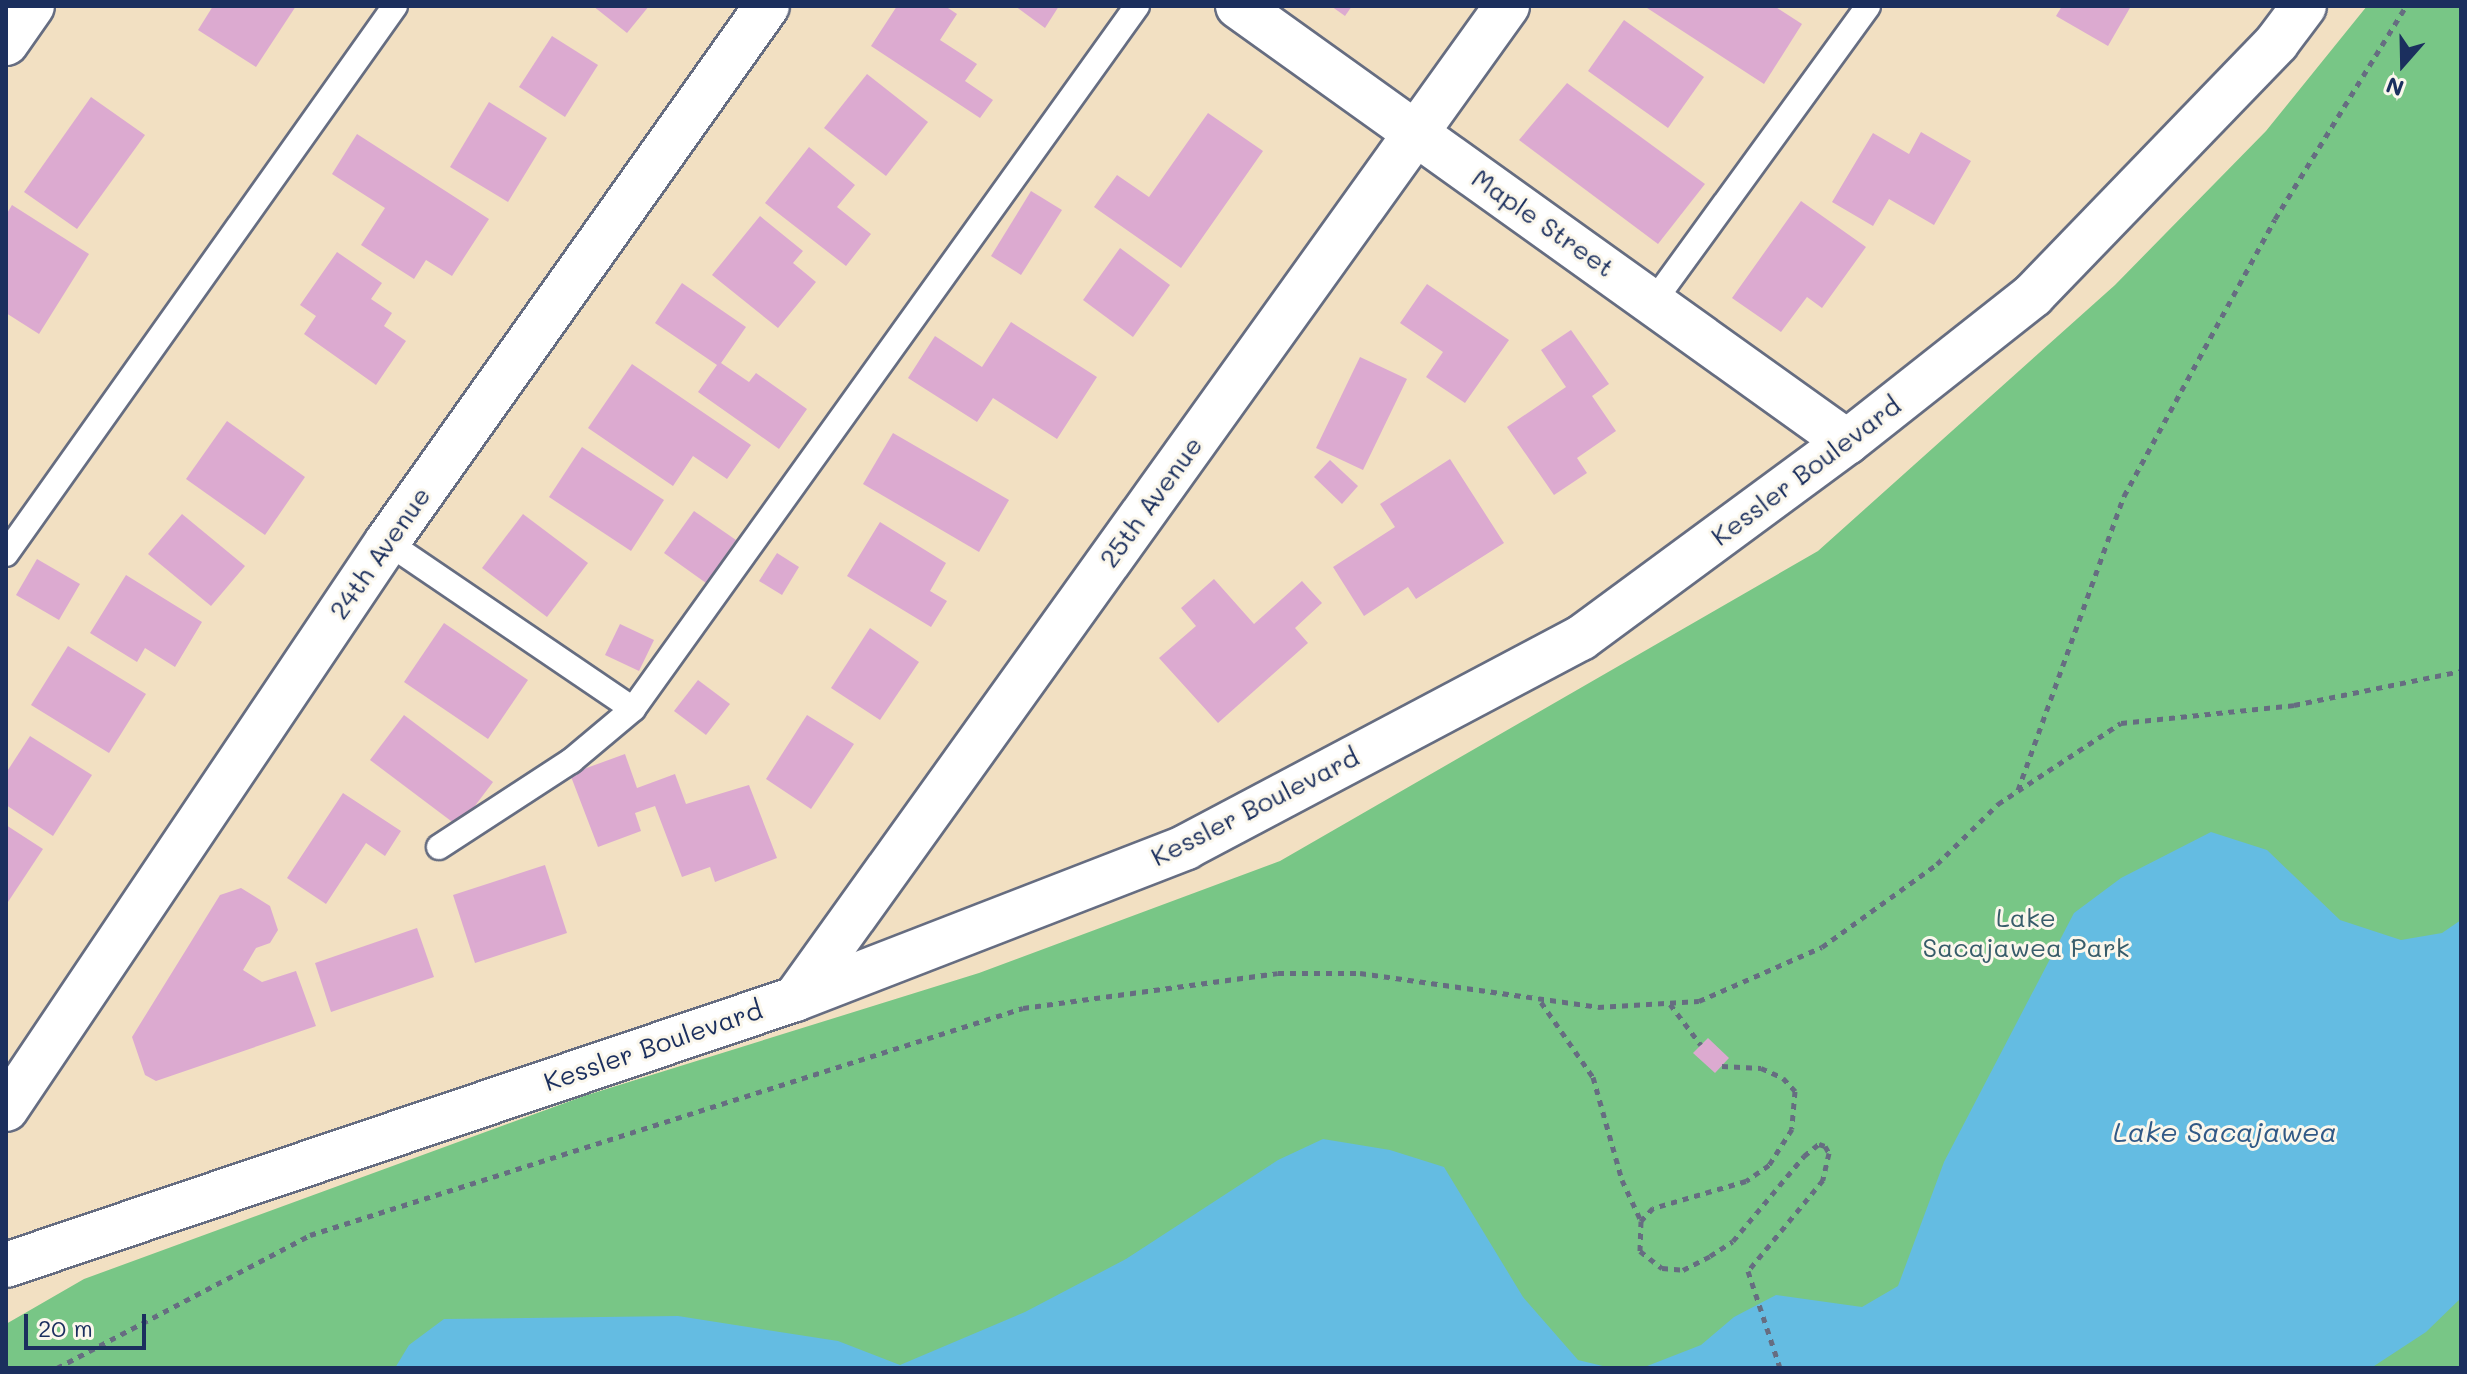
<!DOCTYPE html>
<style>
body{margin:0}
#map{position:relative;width:2467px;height:1374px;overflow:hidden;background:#f2e0c2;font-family:Mali,sans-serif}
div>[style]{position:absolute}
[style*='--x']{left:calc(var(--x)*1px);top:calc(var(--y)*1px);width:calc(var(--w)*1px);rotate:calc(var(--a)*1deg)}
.green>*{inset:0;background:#78c686}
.water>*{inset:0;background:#64bce2}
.building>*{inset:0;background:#dcaad0}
.path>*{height:5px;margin-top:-2.5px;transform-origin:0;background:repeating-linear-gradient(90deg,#666d81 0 6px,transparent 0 12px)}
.roads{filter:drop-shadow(2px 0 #666d81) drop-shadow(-2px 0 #666d81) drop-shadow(0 2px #666d81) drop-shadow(0 -2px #666d81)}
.service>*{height:24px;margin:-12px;padding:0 12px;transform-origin:12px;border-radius:12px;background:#fff}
.minor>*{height:44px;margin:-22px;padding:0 22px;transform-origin:22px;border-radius:22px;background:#fff}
.tertiary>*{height:44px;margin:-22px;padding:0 22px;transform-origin:22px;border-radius:22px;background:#fff}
span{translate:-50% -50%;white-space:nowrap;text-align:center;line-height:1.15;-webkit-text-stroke:6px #fbf7ec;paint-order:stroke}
.street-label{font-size:26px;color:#1b2f5e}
.park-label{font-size:26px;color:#375c6a}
.water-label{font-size:28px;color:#315986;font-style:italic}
.frame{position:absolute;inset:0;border:8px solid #1b2f5e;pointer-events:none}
.north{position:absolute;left:2363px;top:24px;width:80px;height:80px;-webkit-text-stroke:6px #fbf7ec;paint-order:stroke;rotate:200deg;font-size:22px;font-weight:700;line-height:32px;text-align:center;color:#1b2f5e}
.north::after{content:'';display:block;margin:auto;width:28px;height:36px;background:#1b2f5e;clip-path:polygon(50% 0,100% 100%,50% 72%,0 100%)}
.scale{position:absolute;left:24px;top:1314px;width:122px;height:36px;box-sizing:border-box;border:4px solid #1b2f5e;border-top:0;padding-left:10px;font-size:24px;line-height:28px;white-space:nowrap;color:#1b2f5e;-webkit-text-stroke:6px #fbf7ec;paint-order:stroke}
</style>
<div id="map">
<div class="green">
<div style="clip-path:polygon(2367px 6px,2461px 6px,2461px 1368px,6px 1368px,6px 1324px,84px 1279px,584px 1096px,979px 973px,1280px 861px,1818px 551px,2115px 285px,2266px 131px)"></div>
</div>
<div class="water">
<div style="clip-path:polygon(2211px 832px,2267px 850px,2340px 920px,2401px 940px,2442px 933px,2461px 920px,2461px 1298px,2426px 1332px,2371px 1368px,1642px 1368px,1701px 1345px,1734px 1317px,1776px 1295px,1862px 1307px,1898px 1286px,1944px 1162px,2074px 913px,2121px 878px)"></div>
<div style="clip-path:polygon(1323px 1139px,1390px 1150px,1444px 1167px,1523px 1297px,1578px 1360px,1611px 1368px,395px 1368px,409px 1345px,444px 1319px,678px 1316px,838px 1341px,900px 1365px,1025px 1312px,1126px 1259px,1278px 1160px)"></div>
</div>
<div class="building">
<div style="clip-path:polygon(213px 6px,296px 6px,256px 67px,198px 30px)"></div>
<div style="clip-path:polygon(593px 6px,649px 6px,627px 33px)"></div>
<div style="clip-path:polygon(897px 6px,945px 6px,957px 14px,940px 40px,977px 64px,965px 81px,993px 100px,980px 118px,871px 46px)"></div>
<div style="clip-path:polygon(1015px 6px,1059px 6px,1045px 28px)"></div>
<div style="clip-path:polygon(1331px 6px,1352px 6px,1345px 16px)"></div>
<div style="clip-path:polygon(1644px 6px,1774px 6px,1802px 24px,1764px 84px)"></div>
<div style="clip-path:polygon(2062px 6px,2131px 6px,2108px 46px,2056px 16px)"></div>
<div style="clip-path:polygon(1624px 20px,1704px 77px,1668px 128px,1588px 71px)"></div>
<div style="clip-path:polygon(552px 36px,598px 65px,565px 117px,519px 87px)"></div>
<div style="clip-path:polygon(867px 74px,928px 122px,886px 176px,824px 128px)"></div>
<div style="clip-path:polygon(1567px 83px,1705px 184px,1658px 244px,1519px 140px)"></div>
<div style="clip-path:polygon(91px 97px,145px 135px,77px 229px,24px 192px)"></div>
<div style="clip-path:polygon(489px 102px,547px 138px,508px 202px,450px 167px)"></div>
<div style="clip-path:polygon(1208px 113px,1263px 151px,1181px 268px,1094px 207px,1117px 175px,1149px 197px)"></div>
<div style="clip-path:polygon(1921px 132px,1971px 161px,1934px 225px,1889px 199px,1873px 226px,1832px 202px,1873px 133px,1909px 154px)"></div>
<div style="clip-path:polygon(357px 134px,489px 219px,452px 276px,426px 260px,414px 279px,361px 245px,385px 208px,332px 174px)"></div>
<div style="clip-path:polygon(809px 147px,855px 185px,837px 207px,871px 234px,846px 266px,765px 203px)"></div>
<div style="clip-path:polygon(1031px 191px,1062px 210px,1021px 275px,991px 256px)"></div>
<div style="clip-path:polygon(1801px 201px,1866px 247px,1822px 308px,1807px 297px,1781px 332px,1732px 298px)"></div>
<div style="clip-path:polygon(12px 205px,89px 254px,39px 334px,6px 313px,6px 215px)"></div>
<div style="clip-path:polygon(760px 216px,803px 251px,793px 263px,816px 282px,778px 328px,712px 275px)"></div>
<div style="clip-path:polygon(1120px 248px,1170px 285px,1133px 337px,1083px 300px)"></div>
<div style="clip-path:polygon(337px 252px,382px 283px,371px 299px,392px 313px,384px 326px,406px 341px,376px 385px,304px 334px,316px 316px,300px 305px)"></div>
<div style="clip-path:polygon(682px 283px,746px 327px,721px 363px,749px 382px,756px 373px,807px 409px,779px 449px,698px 392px,717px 365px,655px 323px)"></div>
<div style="clip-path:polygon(1427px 284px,1509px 340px,1465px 403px,1426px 377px,1443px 352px,1400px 323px)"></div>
<div style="clip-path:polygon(1011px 322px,1097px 377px,1057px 439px,993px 398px,977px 422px,908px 378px,935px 336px,982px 367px)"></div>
<div style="clip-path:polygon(1571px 330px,1609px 384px,1592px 396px,1616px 431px,1577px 458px,1587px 473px,1554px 495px,1507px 427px,1566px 387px,1541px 350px)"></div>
<div style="clip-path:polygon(1360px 357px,1407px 379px,1363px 470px,1316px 448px)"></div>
<div style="clip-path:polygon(632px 364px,751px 445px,727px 479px,693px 456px,673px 486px,588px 428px)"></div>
<div style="clip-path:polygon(227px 421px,305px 477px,265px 535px,186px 479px)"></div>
<div style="clip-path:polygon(893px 433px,1009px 500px,979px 552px,863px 484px)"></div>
<div style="clip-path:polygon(582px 447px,664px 500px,631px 551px,549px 497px)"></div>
<div style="clip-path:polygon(1450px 459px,1504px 543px,1416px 599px,1408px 587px,1364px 616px,1333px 567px,1395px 527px,1380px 504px)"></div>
<div style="clip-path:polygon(1330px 460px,1358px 486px,1342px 504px,1314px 477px)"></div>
<div style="clip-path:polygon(694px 511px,736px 540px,706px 583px,664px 553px)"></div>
<div style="clip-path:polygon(182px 514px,245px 566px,211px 606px,148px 554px)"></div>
<div style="clip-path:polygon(523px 514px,588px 563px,547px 617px,482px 568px)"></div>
<div style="clip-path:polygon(880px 522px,946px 563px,930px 591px,947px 601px,931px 627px,847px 576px)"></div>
<div style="clip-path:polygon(777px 553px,799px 567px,782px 595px,759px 581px)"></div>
<div style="clip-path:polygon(37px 559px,80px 584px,59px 620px,16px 595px)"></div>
<div style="clip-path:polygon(126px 575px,202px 622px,175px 667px,145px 648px,137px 662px,90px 633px)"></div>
<div style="clip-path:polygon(1214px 579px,1254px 624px,1302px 581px,1322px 603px,1295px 628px,1308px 643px,1218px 723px,1159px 658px,1196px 626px,1181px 608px)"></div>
<div style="clip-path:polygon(444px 623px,528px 680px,488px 739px,404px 682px)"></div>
<div style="clip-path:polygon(620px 624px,654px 640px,639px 671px,605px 655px)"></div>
<div style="clip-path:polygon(870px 628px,919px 662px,880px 720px,831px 688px)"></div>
<div style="clip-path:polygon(68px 646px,146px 694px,109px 753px,31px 705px)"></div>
<div style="clip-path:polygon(698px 680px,730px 704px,706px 735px,674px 711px)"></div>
<div style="clip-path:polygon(404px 715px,493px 782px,459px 827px,370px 760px)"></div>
<div style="clip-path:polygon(807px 715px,854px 744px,811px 809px,766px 779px)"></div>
<div style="clip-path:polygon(30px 736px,92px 775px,53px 836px,6px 805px,6px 773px)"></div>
<div style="clip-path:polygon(625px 754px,637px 788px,675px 774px,686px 804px,749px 785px,777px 858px,715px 882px,710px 867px,682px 877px,655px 806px,635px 813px,641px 831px,598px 847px,570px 774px)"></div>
<div style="clip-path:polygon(343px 793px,401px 831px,385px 856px,366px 843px,326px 904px,287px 878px)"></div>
<div style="clip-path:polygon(6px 825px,43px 849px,6px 905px)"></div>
<div style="clip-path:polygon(545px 865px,567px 933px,475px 963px,453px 895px)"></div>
<div style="clip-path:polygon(241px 888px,270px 906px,278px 930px,270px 943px,256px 948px,243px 970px,262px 982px,296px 971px,316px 1026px,156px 1081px,145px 1075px,132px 1037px,220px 895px)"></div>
<div style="clip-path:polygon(417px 928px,434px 977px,331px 1012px,315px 963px)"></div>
<div style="clip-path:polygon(1708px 1038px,1729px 1058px,1715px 1073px,1693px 1053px)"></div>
</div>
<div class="path">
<div style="--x:2018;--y:790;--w:313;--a:-70.2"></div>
<div style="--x:2124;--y:496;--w:315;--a:-61.4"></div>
<div style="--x:2275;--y:219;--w:250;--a:-58.4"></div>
<div style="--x:1541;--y:1002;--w:91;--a:55.3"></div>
<div style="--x:1593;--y:1077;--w:107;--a:74.3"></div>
<div style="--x:1622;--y:1180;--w:45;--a:65.1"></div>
<div style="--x:1670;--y:1004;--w:51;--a:52.9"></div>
<div style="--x:1722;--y:1066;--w:39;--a:3"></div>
<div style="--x:1761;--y:1068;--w:24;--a:24"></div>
<div style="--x:1783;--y:1078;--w:18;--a:47"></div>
<div style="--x:1795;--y:1091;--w:38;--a:95"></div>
<div style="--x:1792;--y:1129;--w:43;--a:122.6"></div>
<div style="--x:1769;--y:1165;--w:28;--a:145"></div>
<div style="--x:1746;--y:1181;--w:97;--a:163.8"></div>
<div style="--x:1653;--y:1208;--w:18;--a:133"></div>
<div style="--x:1641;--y:1221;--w:30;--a:92"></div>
<div style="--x:1640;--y:1251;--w:28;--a:38"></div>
<div style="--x:1662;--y:1268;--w:21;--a:5"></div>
<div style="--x:1683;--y:1270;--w:30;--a:-27"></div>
<div style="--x:1710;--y:1256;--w:27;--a:-33"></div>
<div style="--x:1733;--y:1241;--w:111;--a:-50.1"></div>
<div style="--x:1804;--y:1156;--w:19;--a:-39"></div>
<div style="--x:1819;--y:1144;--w:6;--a:18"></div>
<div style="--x:1825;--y:1146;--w:8;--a:60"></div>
<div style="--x:1829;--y:1153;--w:28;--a:103"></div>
<div style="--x:1823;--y:1180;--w:118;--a:129.5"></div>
<div style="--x:1748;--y:1271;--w:102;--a:71.7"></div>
<div style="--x:57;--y:1368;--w:286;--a:-27.7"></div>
<div style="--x:310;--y:1235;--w:748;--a:-17.66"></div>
<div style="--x:1023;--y:1008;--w:257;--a:-7.8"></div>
<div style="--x:1278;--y:973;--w:82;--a:0"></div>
<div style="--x:1360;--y:973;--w:240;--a:8.1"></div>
<div style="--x:1598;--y:1007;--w:101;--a:-3.4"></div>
<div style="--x:1699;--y:1001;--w:134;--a:-23.7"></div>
<div style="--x:1822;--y:947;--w:142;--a:-35.8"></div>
<div style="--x:1937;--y:864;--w:86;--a:-44.5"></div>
<div style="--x:1998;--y:804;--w:147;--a:-33.4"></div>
<div style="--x:2121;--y:723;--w:174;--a:-5.9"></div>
<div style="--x:2294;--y:705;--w:170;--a:-11.5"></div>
</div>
<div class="roads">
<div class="service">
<div style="--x:1654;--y:301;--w:364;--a:-54"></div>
<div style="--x:387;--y:542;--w:297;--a:34.2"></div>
<div style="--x:633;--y:709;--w:865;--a:-54.36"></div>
<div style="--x:6;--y:554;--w:672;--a:-54.63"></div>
<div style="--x:439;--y:847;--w:158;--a:-33.1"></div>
<div style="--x:571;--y:761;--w:81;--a:-40"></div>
</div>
<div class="minor">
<div style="--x:1238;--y:6;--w:749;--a:35.6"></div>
<div style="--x:6;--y:43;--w:45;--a:-54.9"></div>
<div style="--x:795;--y:999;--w:1222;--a:-54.36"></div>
<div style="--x:6;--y:1109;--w:683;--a:-56.1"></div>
<div style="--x:387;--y:542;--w:657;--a:-54.67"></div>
</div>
<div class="tertiary">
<div style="--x:6;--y:1265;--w:833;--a:-18.63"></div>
<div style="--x:795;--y:999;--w:420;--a:-21.2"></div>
<div style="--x:1186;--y:847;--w:447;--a:-27.9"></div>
<div style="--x:1581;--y:638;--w:330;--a:-36.4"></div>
<div style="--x:1847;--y:442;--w:237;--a:-38.3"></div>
<div style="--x:2033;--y:295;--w:351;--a:-46"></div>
<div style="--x:2277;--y:42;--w:45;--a:-53.1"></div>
</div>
</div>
<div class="street-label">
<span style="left:1543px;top:223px;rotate:35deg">Maple Street</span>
<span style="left:1806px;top:471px;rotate:-37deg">Kessler Boulevard</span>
<span style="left:1151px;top:502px;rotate:-54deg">25th Avenue</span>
<span style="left:380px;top:553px;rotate:-55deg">24th Avenue</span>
<span style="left:1255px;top:807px;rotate:-27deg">Kessler Boulevard</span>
<span style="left:653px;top:1046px;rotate:-19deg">Kessler Boulevard</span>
</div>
<div class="park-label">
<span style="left:2026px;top:933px">Lake<br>Sacajawea Park</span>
</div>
<div class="water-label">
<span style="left:2225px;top:1131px">Lake Sacajawea</span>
</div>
<div class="frame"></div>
<div class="north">N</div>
<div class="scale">20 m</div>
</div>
